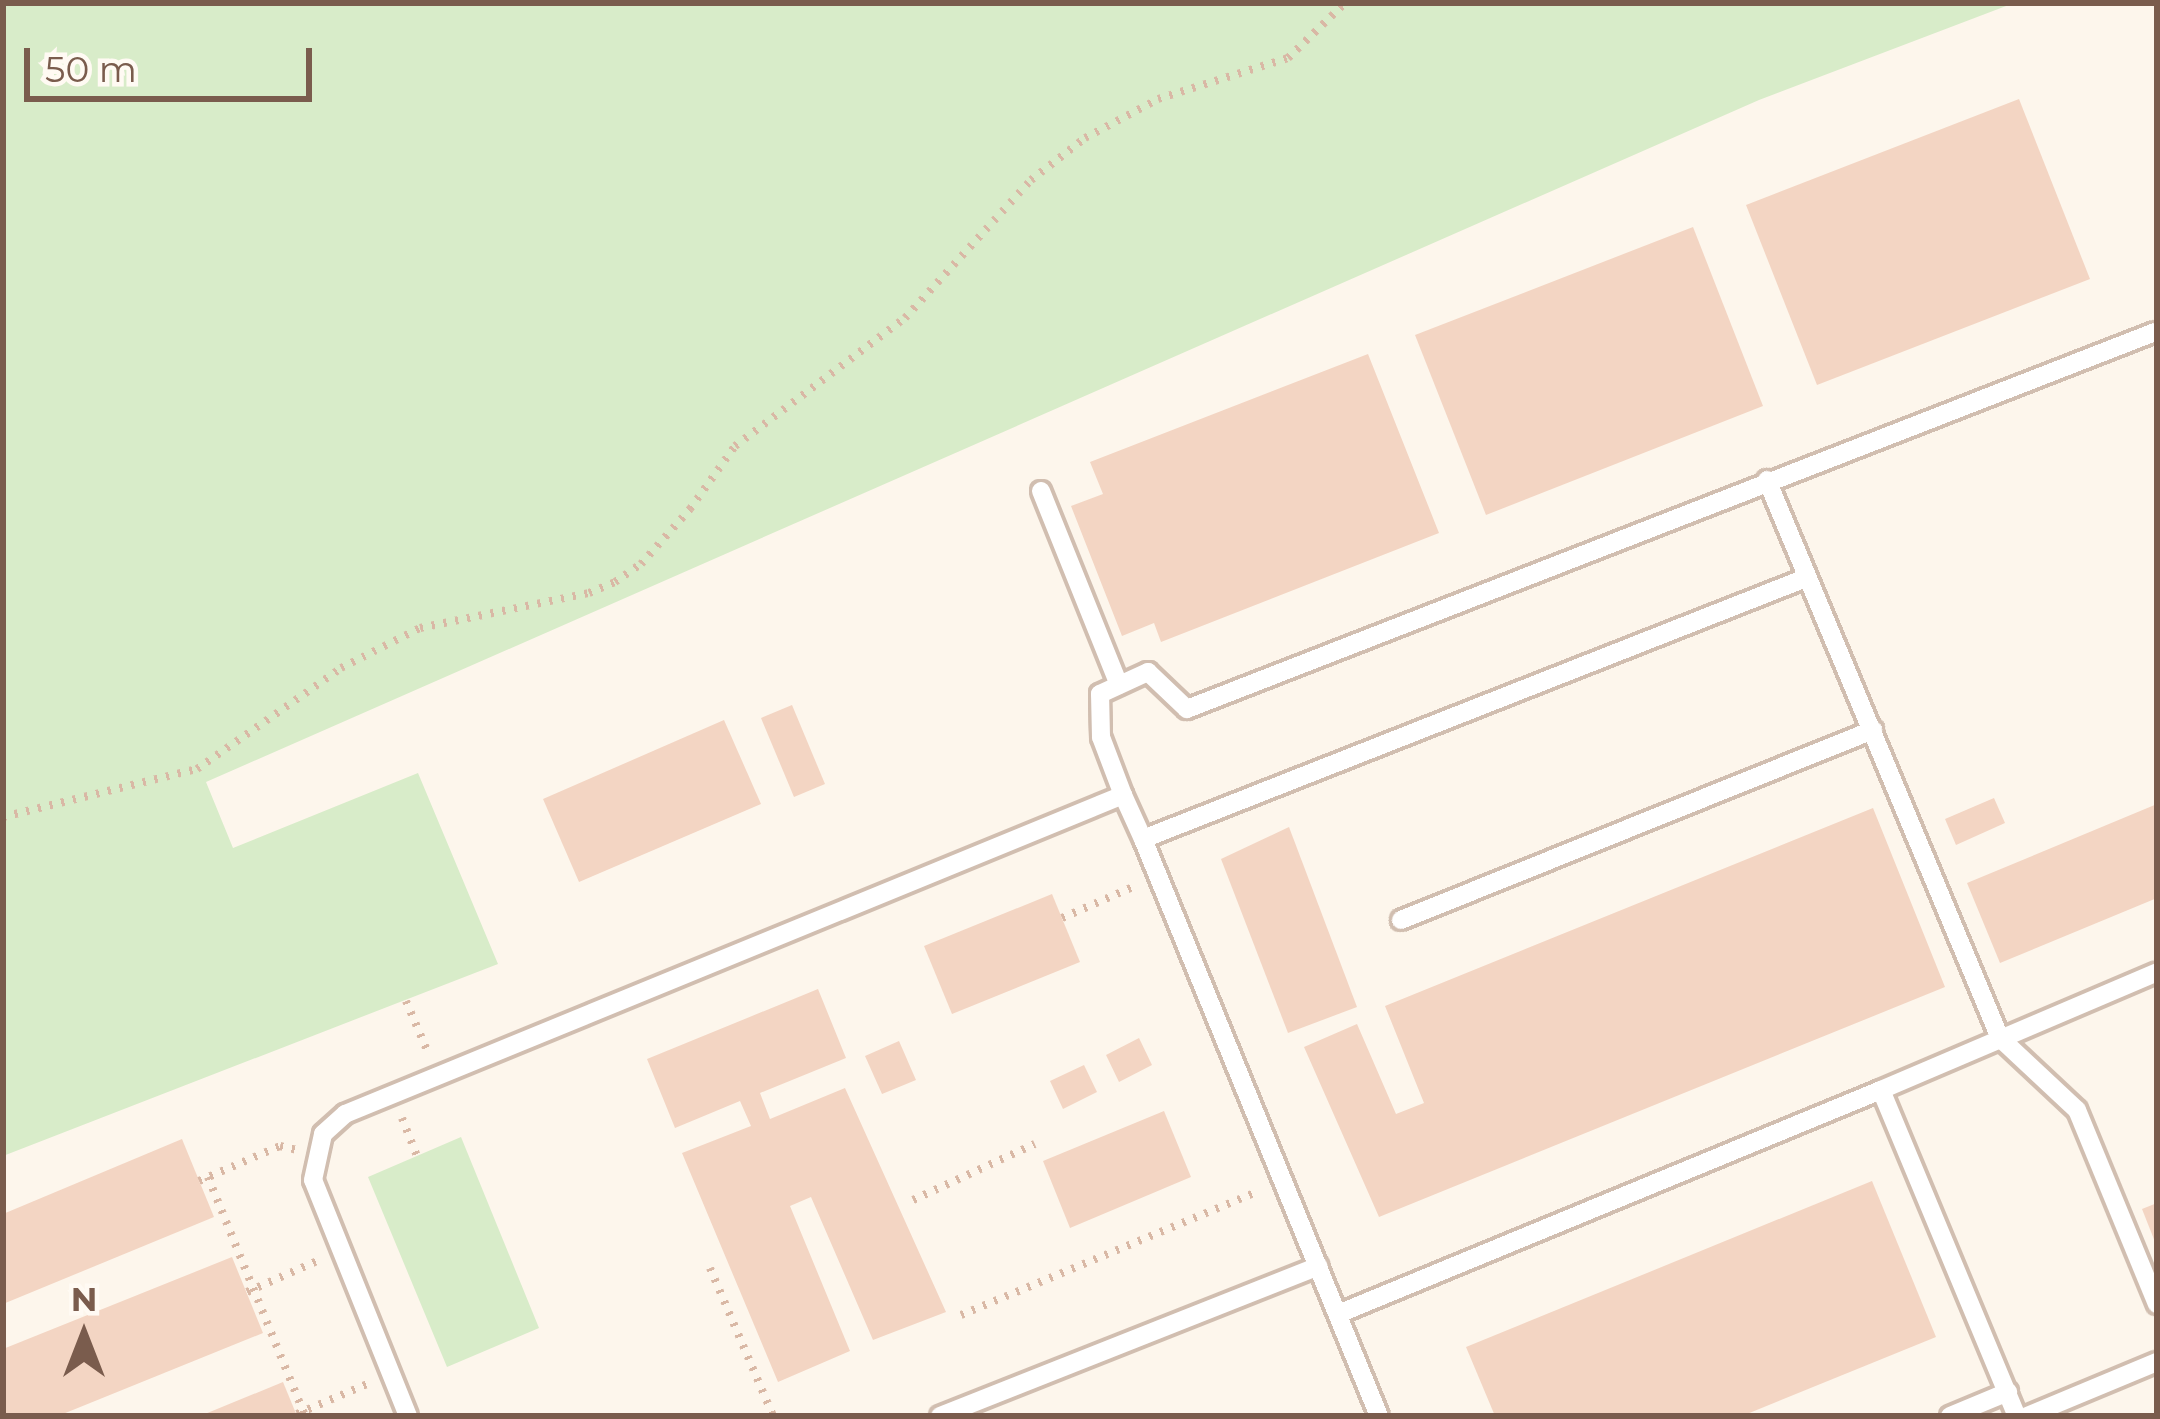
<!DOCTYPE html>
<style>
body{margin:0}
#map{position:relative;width:2160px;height:1419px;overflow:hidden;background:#fdf6ec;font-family:Montserrat,sans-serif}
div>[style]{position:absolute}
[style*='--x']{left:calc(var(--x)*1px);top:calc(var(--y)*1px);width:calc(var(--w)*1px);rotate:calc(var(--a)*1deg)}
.green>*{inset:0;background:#d8ecc9}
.building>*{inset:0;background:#f3d5c3}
.path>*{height:8px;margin-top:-4px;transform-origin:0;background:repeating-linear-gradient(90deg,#d9b8a5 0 3px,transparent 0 12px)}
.roads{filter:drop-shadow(3px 0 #d1beb0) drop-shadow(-3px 0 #d1beb0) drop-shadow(0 3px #d1beb0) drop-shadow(0 -3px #d1beb0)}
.service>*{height:18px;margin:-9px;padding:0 9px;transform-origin:9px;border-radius:9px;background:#fff}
span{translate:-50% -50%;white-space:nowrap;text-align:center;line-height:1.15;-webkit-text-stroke:9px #fffaf3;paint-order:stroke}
.frame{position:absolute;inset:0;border:6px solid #7a5c4d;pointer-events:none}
.north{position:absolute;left:24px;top:1275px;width:120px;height:120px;-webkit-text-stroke:9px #fffaf3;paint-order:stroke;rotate:0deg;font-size:33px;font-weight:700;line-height:48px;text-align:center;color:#7a5c4d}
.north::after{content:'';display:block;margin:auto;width:42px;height:54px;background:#7a5c4d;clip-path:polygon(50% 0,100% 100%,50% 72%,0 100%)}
.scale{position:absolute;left:24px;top:48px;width:288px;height:54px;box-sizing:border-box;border:6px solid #7a5c4d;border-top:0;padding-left:15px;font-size:36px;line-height:42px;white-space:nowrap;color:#7a5c4d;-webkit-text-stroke:9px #fffaf3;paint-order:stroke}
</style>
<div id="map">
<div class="green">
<div style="clip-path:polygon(3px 3px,2014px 3px,1759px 100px,206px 782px,233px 848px,418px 773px,498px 964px,3px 1156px)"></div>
<div style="clip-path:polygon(461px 1137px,539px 1328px,447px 1367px,368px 1177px)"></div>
</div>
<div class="building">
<div style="clip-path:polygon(2019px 99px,2090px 279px,1817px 385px,1746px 205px)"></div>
<div style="clip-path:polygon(1693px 227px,1763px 406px,1486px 515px,1415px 335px)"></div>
<div style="clip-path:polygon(1368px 354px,1439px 533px,1161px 642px,1154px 623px,1122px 636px,1071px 506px,1103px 494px,1090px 462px)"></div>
<div style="clip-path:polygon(792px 705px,825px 784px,794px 797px,761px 718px)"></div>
<div style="clip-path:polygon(724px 720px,761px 804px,579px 882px,543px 799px)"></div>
<div style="clip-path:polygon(1994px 798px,2005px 823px,1956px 845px,1945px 819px)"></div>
<div style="clip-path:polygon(2157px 804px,2157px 898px,2000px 963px,1967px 883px)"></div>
<div style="clip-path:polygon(1873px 808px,1945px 987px,1379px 1217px,1304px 1047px,1357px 1024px,1396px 1114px,1424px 1103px,1385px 1006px)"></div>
<div style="clip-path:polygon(1289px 827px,1357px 1007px,1288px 1033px,1221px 859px)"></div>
<div style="clip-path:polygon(1052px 894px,1080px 962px,952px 1014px,924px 946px)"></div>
<div style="clip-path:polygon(818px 989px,846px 1058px,760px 1093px,770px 1119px,845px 1088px,946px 1312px,873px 1340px,811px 1197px,790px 1206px,850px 1351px,778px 1382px,682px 1153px,751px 1126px,740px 1101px,675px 1128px,647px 1059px)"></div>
<div style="clip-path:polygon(1139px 1038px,1152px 1065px,1119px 1082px,1106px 1055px)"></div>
<div style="clip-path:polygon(899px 1041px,916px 1080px,882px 1094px,865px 1056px)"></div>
<div style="clip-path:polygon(1084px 1065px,1097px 1092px,1063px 1109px,1050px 1081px)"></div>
<div style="clip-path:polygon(1164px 1111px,1191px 1177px,1070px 1228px,1043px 1161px)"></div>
<div style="clip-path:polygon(182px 1139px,214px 1217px,3px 1304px,3px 1214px)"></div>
<div style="clip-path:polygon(1872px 1181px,1936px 1337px,1742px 1416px,1495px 1416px,1466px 1347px)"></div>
<div style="clip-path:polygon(2157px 1203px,2157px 1247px,2142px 1209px)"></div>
<div style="clip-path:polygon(232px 1257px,263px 1333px,58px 1416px,3px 1416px,3px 1349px)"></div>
<div style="clip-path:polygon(283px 1382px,297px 1416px,200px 1416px)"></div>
</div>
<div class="path">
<div style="--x:3;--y:817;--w:200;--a:-13.9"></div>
<div style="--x:197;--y:769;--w:176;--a:-35"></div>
<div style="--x:341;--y:668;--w:89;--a:-26.9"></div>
<div style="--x:420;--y:628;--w:173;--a:-11.7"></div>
<div style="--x:589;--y:593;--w:28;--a:-23"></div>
<div style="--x:615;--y:582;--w:32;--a:-35"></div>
<div style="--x:641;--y:564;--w:74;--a:-48.3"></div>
<div style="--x:690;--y:509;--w:77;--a:-54.5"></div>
<div style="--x:735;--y:446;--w:213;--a:-37"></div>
<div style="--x:905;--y:318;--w:187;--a:-47.6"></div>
<div style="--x:1031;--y:180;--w:68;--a:-37.9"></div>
<div style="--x:1085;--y:138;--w:83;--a:-28.1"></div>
<div style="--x:1158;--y:99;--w:136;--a:-17.5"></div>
<div style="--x:1288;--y:58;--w:79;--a:-44"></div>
<div style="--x:1062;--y:918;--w:82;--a:-23.7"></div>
<div style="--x:406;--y:1001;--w:59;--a:66.9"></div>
<div style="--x:402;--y:1118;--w:41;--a:68.5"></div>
<div style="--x:208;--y:1177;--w:258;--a:67.9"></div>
<div style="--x:199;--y:1181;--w:88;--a:-23.4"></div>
<div style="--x:280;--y:1146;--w:17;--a:13"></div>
<div style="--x:913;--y:1200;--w:134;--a:-24.7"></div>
<div style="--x:710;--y:1268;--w:161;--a:66.9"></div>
<div style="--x:247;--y:1292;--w:77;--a:-23.9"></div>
<div style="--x:961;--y:1315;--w:323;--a:-22.6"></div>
<div style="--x:297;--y:1414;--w:76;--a:-23.2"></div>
</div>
<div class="roads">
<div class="service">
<div style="--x:1767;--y:480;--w:605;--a:67.34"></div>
<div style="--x:2000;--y:1038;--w:105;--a:43.1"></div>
<div style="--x:2077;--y:1110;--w:210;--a:67.6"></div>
<div style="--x:1041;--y:491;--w:209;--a:68.1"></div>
<div style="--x:1123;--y:795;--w:62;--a:-110.8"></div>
<div style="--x:1101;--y:737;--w:43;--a:-91.3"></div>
<div style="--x:1100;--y:694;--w:53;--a:-24.6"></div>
<div style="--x:1148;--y:672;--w:54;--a:43.5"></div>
<div style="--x:1187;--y:709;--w:1039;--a:-21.28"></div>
<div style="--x:1401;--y:920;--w:509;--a:-21.93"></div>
<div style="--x:1881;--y:1090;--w:300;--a:-23.1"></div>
<div style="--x:1338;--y:1314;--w:587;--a:-22.42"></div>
<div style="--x:1881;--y:1090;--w:353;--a:67.4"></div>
<div style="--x:408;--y:1416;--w:254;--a:-111.9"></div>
<div style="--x:313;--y:1180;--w:47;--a:-77.7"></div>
<div style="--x:323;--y:1134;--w:30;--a:-42"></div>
<div style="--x:345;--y:1114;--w:841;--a:-22.29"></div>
<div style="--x:1123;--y:795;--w:48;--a:65.6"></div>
<div style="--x:940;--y:1416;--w:407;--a:-21.6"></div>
<div style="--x:1379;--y:1416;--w:623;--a:-112.25"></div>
<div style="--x:1143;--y:839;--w:713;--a:-21.49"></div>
<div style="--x:1950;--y:1416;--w:63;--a:-22.5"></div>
<div style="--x:2027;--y:1416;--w:141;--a:-22.6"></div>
</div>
</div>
<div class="frame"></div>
<div class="north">N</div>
<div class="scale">50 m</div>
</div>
